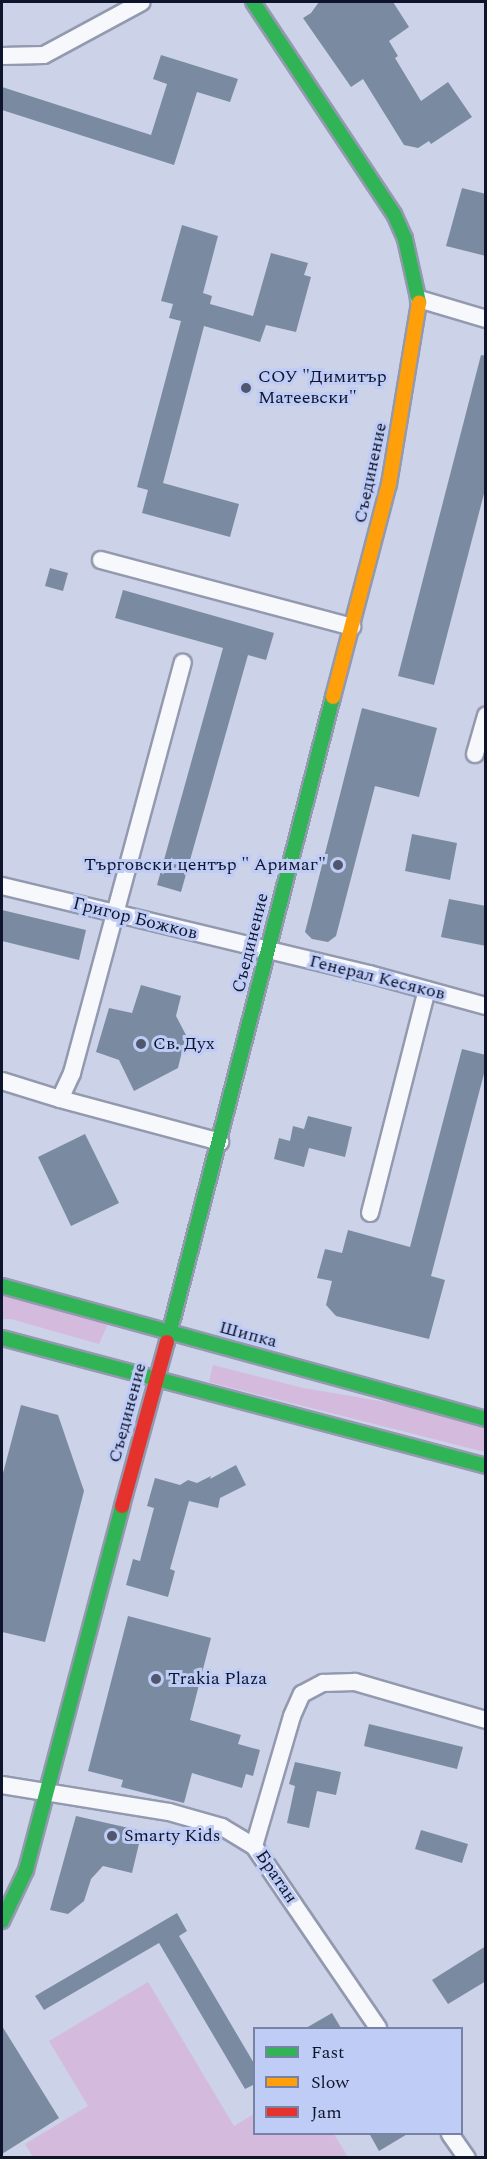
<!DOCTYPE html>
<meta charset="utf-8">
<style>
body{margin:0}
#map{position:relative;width:487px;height:2159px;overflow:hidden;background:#ccd2e8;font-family:Spectral,serif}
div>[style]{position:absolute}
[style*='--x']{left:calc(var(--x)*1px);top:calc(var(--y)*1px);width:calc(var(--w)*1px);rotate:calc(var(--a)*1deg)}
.green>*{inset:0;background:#d4badc}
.building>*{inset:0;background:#7a8ba1}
.roads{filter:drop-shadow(2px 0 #9399ae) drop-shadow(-2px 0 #9399ae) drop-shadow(0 2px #9399ae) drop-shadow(0 -2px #9399ae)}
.street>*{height:16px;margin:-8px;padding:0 8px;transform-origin:8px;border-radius:8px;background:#f7f8fc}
.fast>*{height:14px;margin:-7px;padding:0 7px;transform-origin:7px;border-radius:7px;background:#30b455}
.slow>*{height:14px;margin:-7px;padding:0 7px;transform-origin:7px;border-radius:7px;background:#ff9f0a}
.jam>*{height:14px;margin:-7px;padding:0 7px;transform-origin:7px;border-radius:7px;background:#e5322d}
.dots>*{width:16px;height:16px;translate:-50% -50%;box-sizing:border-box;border:3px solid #bfccf5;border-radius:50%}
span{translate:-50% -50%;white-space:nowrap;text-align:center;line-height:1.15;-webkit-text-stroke:6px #bfccf5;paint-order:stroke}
.poi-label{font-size:18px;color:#0e142c}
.left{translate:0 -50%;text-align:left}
.right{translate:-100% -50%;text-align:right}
.street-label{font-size:18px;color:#0e142c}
.frame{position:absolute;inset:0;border:3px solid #0e142c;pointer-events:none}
.legend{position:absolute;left:253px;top:2027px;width:210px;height:108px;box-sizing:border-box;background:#bfccf5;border:2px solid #7882a5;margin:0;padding:8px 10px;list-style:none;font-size:18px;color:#0e142c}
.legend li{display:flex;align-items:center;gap:12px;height:30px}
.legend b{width:30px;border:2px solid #7882a5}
</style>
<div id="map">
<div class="green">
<div style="clip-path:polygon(2px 1296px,108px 1324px,99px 1344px,11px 1319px,2px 1319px)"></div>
<div style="clip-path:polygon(213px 1365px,303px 1388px,392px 1403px,485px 1428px,485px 1452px,209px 1382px)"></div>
<div style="clip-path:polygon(148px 1982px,234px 2126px,254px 2114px,255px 2134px,334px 2134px,348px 2157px,33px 2157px,25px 2144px,88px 2106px,49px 2041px)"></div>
</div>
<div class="building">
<div style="clip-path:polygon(319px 2px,393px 2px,409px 27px,389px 41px,398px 56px,395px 58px,421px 101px,448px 82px,472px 117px,431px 144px,429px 141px,418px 148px,404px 145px,363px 79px,351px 87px,303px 18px,311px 13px)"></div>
<div style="clip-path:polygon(161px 55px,238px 79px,230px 102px,197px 92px,174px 165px,2px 110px,2px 87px,151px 135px,167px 84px,153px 79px)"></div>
<div style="clip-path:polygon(462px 188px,486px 194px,486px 256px,446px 246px)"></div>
<div style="clip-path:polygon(182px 225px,218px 236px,203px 293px,212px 296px,210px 304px,253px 316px,271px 253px,308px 263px,304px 275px,311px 277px,296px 332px,266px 325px,260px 342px,204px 326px,163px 483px,239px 504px,230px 537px,142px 513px,148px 490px,137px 487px,181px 321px,169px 318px,173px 304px,161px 301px)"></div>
<div style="clip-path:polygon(481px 355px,486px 356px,486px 486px,434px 685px,398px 676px)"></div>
<div style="clip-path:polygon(50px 568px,68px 573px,63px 591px,45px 586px)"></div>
<div style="clip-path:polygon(123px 590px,274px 633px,266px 660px,248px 655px,181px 892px,157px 885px,223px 648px,115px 618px)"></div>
<div style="clip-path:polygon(362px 708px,437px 728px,419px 797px,375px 786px,336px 936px,328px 942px,312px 939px,305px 932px)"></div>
<div style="clip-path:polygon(412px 834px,457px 843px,450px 880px,405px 871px)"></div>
<div style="clip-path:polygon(449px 899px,486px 906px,486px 946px,441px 937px)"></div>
<div style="clip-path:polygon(2px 910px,86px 930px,79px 960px,2px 941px)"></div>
<div style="clip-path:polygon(141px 985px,181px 996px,176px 1016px,186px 1035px,178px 1068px,134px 1091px,119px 1060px,96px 1052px,109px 1008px,132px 1013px)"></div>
<div style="clip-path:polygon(462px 1049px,486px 1055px,486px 1066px,431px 1276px,445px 1280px,429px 1339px,336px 1316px,326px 1305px,332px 1281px,317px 1278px,325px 1249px,342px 1253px,348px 1230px,410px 1247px)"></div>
<div style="clip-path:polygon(308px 1116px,352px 1127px,345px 1157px,309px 1148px,304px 1167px,274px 1159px,279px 1138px,290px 1141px,293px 1126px,304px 1129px)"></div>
<div style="clip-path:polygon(85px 1134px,119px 1203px,71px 1226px,38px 1157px)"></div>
<div style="clip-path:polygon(21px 1405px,58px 1415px,84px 1491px,45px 1642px,2px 1632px,2px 1477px)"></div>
<div style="clip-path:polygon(236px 1465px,246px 1485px,220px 1498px,218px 1508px,189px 1501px,170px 1569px,175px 1571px,168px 1597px,126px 1585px,133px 1559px,140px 1561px,154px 1508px,147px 1506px,155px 1478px,180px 1485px,188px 1480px,197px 1483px,211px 1476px,210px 1479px)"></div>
<div style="clip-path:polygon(128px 1616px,211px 1638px,190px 1720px,241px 1735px,238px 1744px,260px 1750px,253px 1776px,246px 1774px,242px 1788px,192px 1773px,184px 1803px,121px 1787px,123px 1780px,88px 1771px)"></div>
<div style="clip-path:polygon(369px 1724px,463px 1747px,457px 1769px,364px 1746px)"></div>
<div style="clip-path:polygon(295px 1762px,341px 1772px,336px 1795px,317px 1791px,309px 1828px,287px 1823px,295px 1786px,289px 1784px)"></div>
<div style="clip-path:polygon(76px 1816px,142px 1831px,132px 1873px,103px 1866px,91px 1879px,84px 1901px,68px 1914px,50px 1910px)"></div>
<div style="clip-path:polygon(421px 1830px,468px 1844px,462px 1863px,415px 1849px)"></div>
<div style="clip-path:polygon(177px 1913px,187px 1931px,179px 1936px,255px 2065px,255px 2084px,245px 2089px,159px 1943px,44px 2010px,35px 1996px)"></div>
<div style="clip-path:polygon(486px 1946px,486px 1981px,448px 2004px,432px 1980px)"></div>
<div style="clip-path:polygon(332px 2013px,341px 2028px,306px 2028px)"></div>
<div style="clip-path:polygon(2px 2026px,59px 2118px,2px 2154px)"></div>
<div style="clip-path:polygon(369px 2133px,409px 2133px,379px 2151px)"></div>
</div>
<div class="roads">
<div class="street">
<div style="--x:2;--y:56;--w:42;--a:-1.4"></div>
<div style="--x:44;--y:55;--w:111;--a:-28.4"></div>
<div style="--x:419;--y:299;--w:70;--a:16.6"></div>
<div style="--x:101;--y:560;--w:260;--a:14.9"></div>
<div style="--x:475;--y:754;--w:40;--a:-74"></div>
<div style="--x:2;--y:886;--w:377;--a:13.5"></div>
<div style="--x:369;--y:974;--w:121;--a:15.3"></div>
<div style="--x:2;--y:1081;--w:61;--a:17.2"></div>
<div style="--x:60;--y:1099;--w:29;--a:-65"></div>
<div style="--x:72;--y:1073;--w:425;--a:-74.9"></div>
<div style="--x:60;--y:1099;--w:166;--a:15"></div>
<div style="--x:370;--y:1213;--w:230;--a:-75.7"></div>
<div style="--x:2;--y:1785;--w:169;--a:9.2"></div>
<div style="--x:169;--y:1812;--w:55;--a:15.8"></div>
<div style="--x:222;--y:1827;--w:37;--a:31"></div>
<div style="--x:254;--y:1846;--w:220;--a:55.7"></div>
<div style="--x:254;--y:1846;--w:135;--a:-73.7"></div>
<div style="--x:292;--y:1716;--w:24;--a:-66"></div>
<div style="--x:302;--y:1694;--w:24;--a:-28"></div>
<div style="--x:323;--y:1683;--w:32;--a:-2"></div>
<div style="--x:355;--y:1682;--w:136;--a:16.2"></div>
<div style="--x:450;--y:2134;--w:29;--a:55"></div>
</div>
<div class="fast">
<div style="--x:253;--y:2;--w:255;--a:56.4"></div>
<div style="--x:394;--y:214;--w:27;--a:66"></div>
<div style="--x:405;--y:239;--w:65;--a:77.5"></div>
<div style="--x:2;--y:1286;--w:502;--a:15.37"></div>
<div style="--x:2;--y:1338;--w:501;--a:14.81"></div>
<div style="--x:167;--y:1342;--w:666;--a:-75.57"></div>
<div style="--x:2;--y:1921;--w:56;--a:-64.8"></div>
<div style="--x:26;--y:1870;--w:376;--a:-75.2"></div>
</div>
<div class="slow">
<div style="--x:333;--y:697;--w:220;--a:-75.3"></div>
<div style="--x:389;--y:484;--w:184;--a:-80.6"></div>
</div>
<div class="jam">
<div style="--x:122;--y:1506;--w:170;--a:-74.7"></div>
</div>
</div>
<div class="dots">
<div style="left:246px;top:388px;background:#50566e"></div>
<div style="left:338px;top:865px;background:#50566e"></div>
<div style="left:141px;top:1044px;background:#50566e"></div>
<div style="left:156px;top:1679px;background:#50566e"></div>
<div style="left:112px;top:1836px;background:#50566e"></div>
</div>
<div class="poi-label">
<span class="left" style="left:258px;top:388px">СОУ "Димитър<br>Матеевски"</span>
<span class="right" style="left:326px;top:865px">Търговски център " Аримаг"</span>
<span class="left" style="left:153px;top:1044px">Св. Дух</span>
<span class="left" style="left:168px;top:1679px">Trakia Plaza</span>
<span class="left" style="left:124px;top:1836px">Smarty Kids</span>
</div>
<div class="street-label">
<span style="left:371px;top:473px;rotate:-78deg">Съединение</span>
<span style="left:135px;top:919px;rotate:14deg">Григор Божков</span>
<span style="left:251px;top:943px;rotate:-76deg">Съединение</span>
<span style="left:377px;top:978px;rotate:14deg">Генерал Кесяков</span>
<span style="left:248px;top:1335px;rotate:15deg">Шипка</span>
<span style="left:128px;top:1413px;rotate:-75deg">Съединение</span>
<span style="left:276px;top:1877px;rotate:56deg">Братан</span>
</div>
<div class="frame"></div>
<ul class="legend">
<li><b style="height:8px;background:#30b455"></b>Fast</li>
<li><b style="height:8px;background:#ff9f0a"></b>Slow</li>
<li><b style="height:8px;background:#e5322d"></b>Jam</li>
</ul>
</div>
